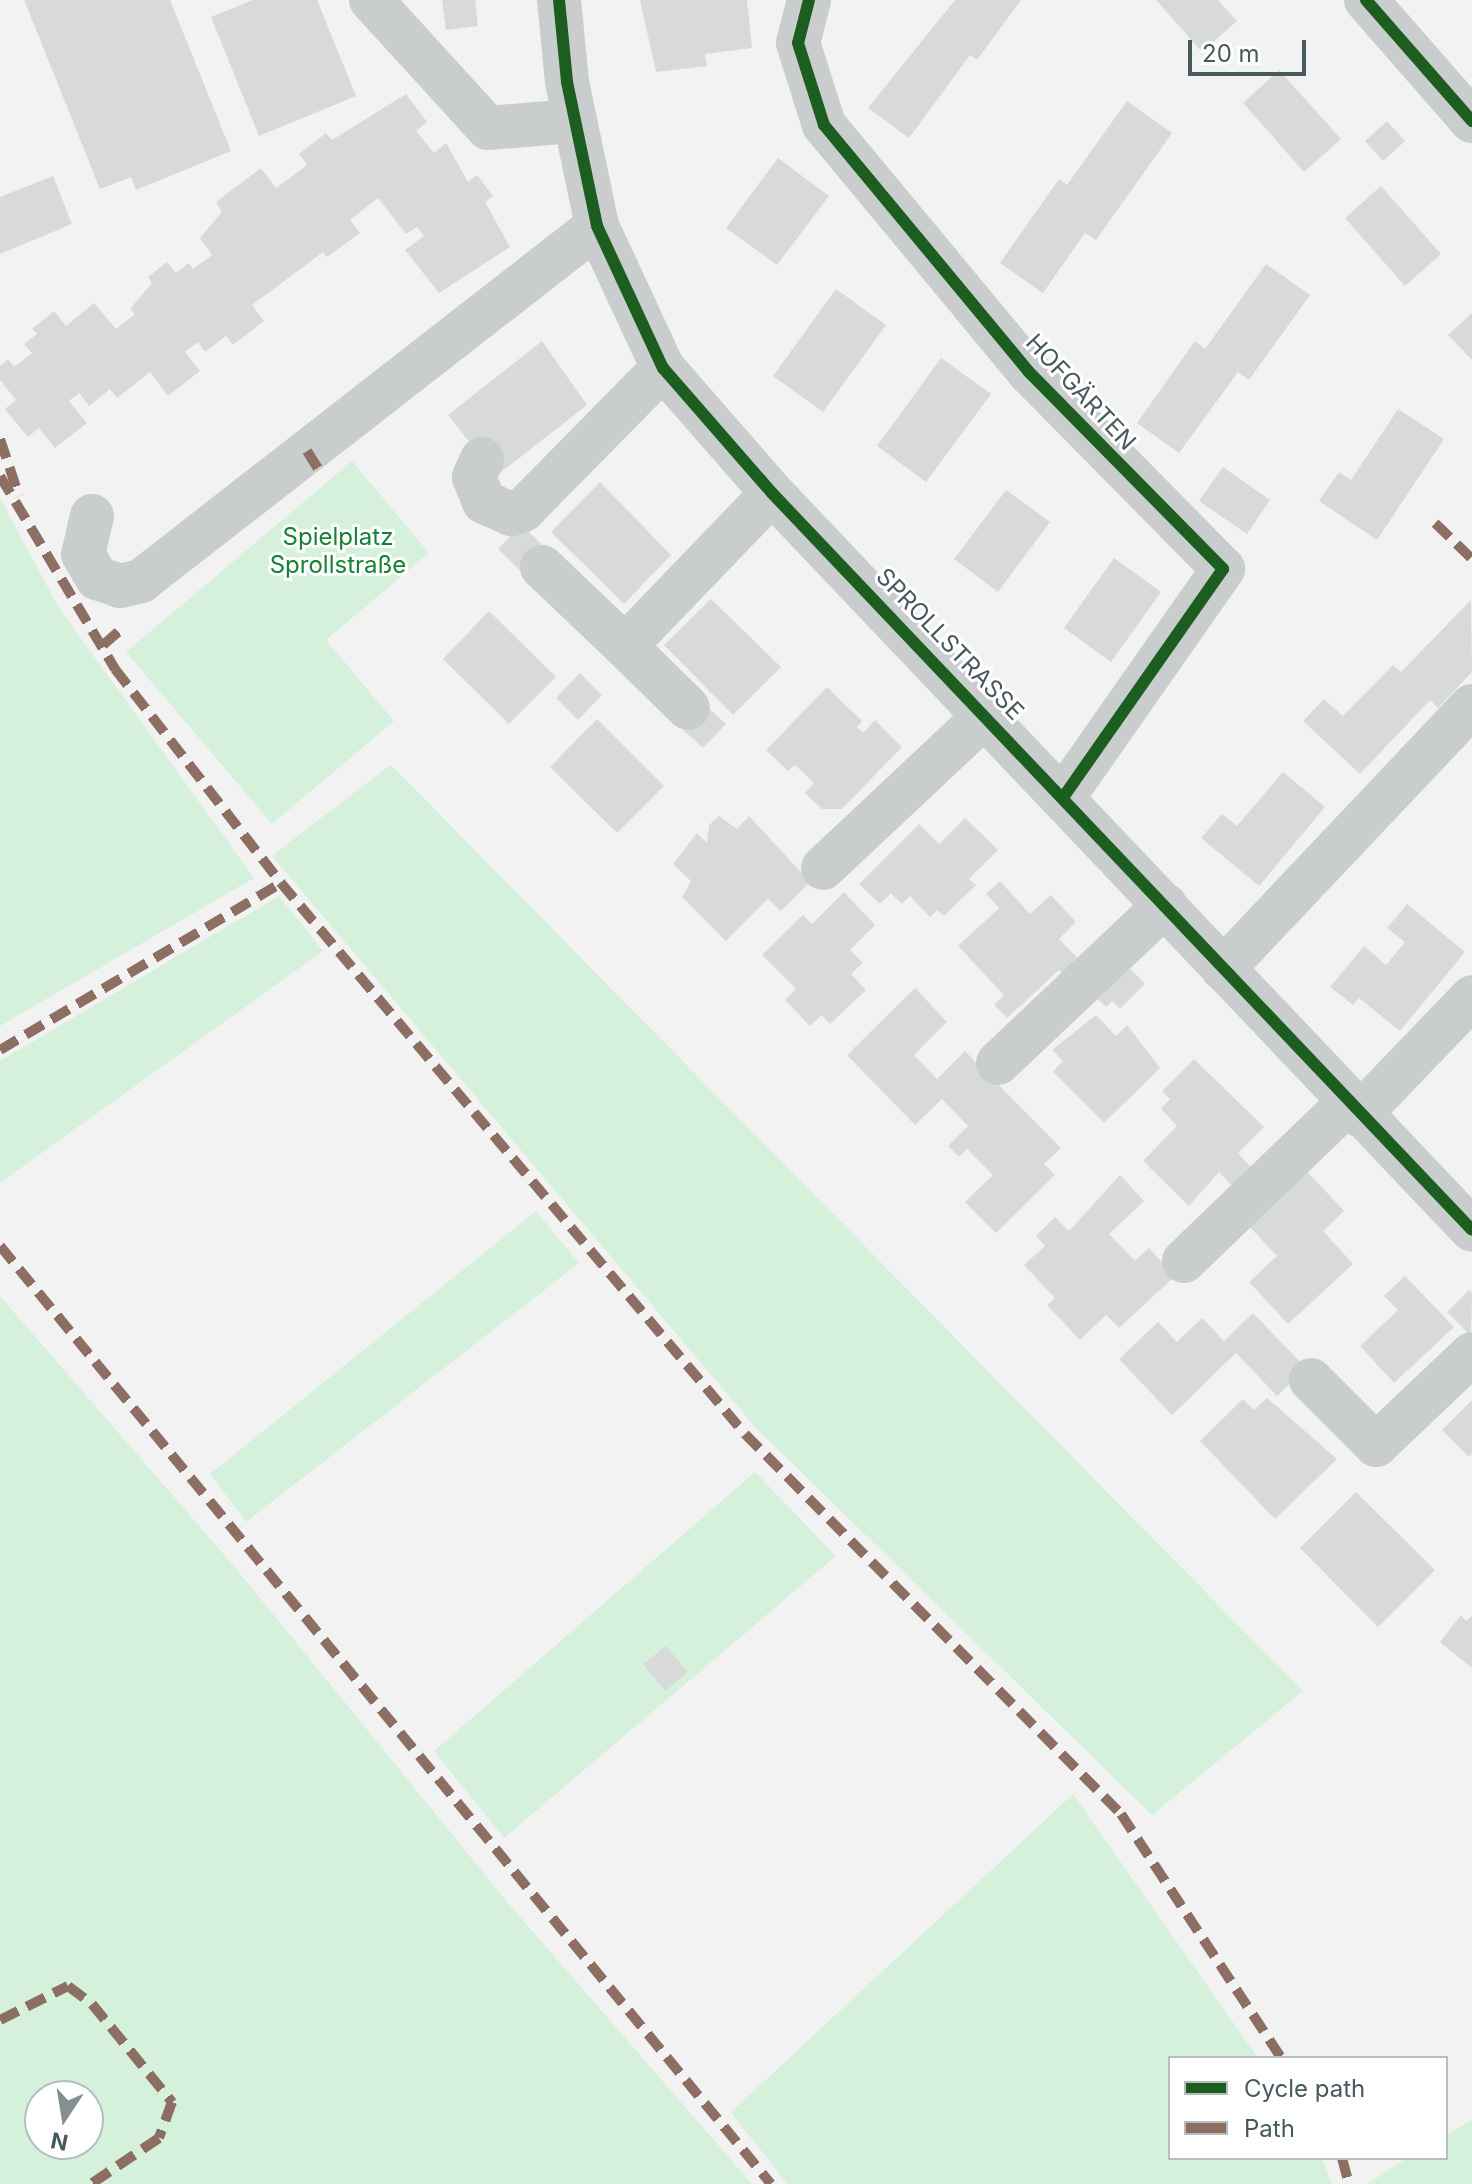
<!DOCTYPE html>
<meta charset="utf-8">
<style>
body{margin:0}
#map{position:relative;width:1472px;height:2184px;overflow:hidden;background:#f2f2f2;font-family:Inter,sans-serif}
div>[style]{position:absolute}
[style*='--x']{left:calc(var(--x)*1px);top:calc(var(--y)*1px);width:calc(var(--w)*1px);rotate:calc(var(--a)*1deg)}
.green>*{inset:0;background:#d6f1db}
.building>*{inset:0;background:#d8dada}
.minor>*{height:44px;margin:-22px;padding:0 22px;transform-origin:22px;border-radius:22px;background:#c9cdcd}
.quiet>*{height:10px;margin-top:-5px;transform-origin:0;background:repeating-linear-gradient(90deg,#8d6e63 0 20px,transparent 0 30px)}
.cycleway>*{height:12px;margin:-6px;padding:0 6px;transform-origin:6px;border-radius:6px;background:#1b5e20}
span{translate:-50% -50%;white-space:nowrap;text-align:center;line-height:1.15;-webkit-text-stroke:6px #fff;paint-order:stroke}
.street-label{font-size:24px;color:#48595e}
.park-label{font-size:24px;color:#188135}
.legend{position:absolute;left:1168px;top:2056px;width:280px;height:104px;box-sizing:border-box;background:#fff;border:2px solid #b6bdbf;margin:0;padding:10px 14px;list-style:none;font-size:24px;color:#48595e}
.legend li{display:flex;align-items:center;gap:16px;height:40px}
.legend b{width:40px;border:2px solid #b6bdbf}
.north{position:absolute;left:24px;top:2080px;width:80px;height:80px;box-sizing:border-box;background:#fff;border:2px solid #b6bdbf;border-radius:50%;rotate:192deg;font-size:22px;font-weight:700;line-height:32px;text-align:center;color:#48595e}
.north::after{content:'';display:block;margin:auto;width:28px;height:36px;background:#848f92;clip-path:polygon(50% 0,100% 100%,50% 72%,0 100%)}
.scale{position:absolute;left:1188px;top:40px;width:118px;height:36px;box-sizing:border-box;border:4px solid #48595e;border-top:0;padding-left:10px;font-size:24px;line-height:28px;white-space:nowrap;color:#48595e;-webkit-text-stroke:6px #fff;paint-order:stroke}
</style>
<div id="map">
<div class="green">
<div style="clip-path:polygon(352px 461px,429px 553px,326px 640px,394px 721px,272px 824px,126px 652px)"></div>
<div style="clip-path:polygon(0 498px,59px 608px,254px 878px,0 1026px)"></div>
<div style="clip-path:polygon(390px 765px,391px 765px,1303px 1691px,1152px 1815px,756px 1428px,272px 856px)"></div>
<div style="clip-path:polygon(279px 896px,323px 951px,0 1183px,0 1061px)"></div>
<div style="clip-path:polygon(536px 1211px,579px 1263px,246px 1522px,210px 1474px)"></div>
<div style="clip-path:polygon(evenodd,0 1296px,233px 1565px,508px 1903px,752px 2184px,0 2184px,0 1296px,40px 2096px,88px 2096px,88px 2144px,40px 2144px,40px 2096px)"></div>
<div style="clip-path:polygon(755px 1472px,836px 1556px,504px 1838px,434px 1751px)"></div>
<div style="clip-path:polygon(1073px 1794px,1258px 2058px,1170px 2058px,1170px 2158px,1322px 2158px,1332px 2184px,787px 2184px,731px 2112px)"></div>
<div style="clip-path:polygon(1472px 2120px,1472px 2184px,1367px 2184px,1407px 2158px,1446px 2158px,1446px 2135px)"></div>
</div>
<div class="building">
<div style="clip-path:polygon(24px 0,170px 0,231px 151px,136px 190px,131px 177px,100px 189px)"></div>
<div style="clip-path:polygon(253px 0,317px 0,356px 96px,259px 136px,211px 17px)"></div>
<div style="clip-path:polygon(442px 0,475px 0,478px 26px,446px 30px)"></div>
<div style="clip-path:polygon(640px 0,747px 0,752px 48px,705px 54px,707px 66px,656px 72px)"></div>
<div style="clip-path:polygon(955px 0,1021px 0,977px 60px,970px 55px,909px 138px,868px 108px)"></div>
<div style="clip-path:polygon(1156px 0,1218px 0,1237px 21px,1202px 52px)"></div>
<div style="clip-path:polygon(1279px 70px,1341px 139px,1304px 172px,1243px 103px)"></div>
<div style="clip-path:polygon(406px 94px,427px 122px,416px 131px,434px 153px,446px 143px,468px 182px,477px 175px,493px 196px,485px 202px,510px 247px,439px 293px,405px 250px,424px 236px,417px 227px,406px 234px,378px 198px,350px 220px,360px 233px,327px 257px,323px 252px,252px 305px,264px 321px,233px 345px,226px 336px,205px 352px,198px 342px,185px 352px,200px 371px,168px 396px,150px 372px,117px 398px,110px 389px,89px 406px,79px 393px,69px 401px,87px 423px,55px 448px,39px 428px,28px 437px,5px 409px,16px 400px,0 380px,0 366px,8px 359px,14px 367px,32px 353px,24px 344px,37px 334px,32px 329px,54px 311px,66px 326px,94px 303px,116px 329px,135px 314px,130px 309px,152px 283px,148px 277px,167px 262px,176px 273px,189px 263px,193px 269px,212px 255px,200px 238px,222px 212px,216px 202px,261px 168px,276px 188px,307px 165px,299px 154px,326px 133px,332px 140px)"></div>
<div style="clip-path:polygon(1127px 101px,1172px 133px,1096px 240px,1085px 233px,1043px 293px,1000px 263px,1059px 179px,1067px 185px)"></div>
<div style="clip-path:polygon(1387px 121px,1405px 141px,1383px 161px,1365px 141px)"></div>
<div style="clip-path:polygon(778px 158px,829px 196px,777px 265px,726px 228px)"></div>
<div style="clip-path:polygon(53px 176px,72px 224px,0 254px,0 197px)"></div>
<div style="clip-path:polygon(1381px 186px,1441px 254px,1405px 286px,1345px 218px)"></div>
<div style="clip-path:polygon(1266px 264px,1310px 295px,1249px 380px,1238px 372px,1179px 453px,1137px 423px,1195px 341px,1205px 349px)"></div>
<div style="clip-path:polygon(836px 289px,886px 325px,823px 412px,773px 376px)"></div>
<div style="clip-path:polygon(1472px 313px,1472px 360px,1448px 335px)"></div>
<div style="clip-path:polygon(542px 341px,587px 405px,496px 476px,448px 415px)"></div>
<div style="clip-path:polygon(941px 358px,991px 394px,926px 482px,877px 446px)"></div>
<div style="clip-path:polygon(1398px 409px,1444px 439px,1377px 540px,1319px 501px,1339px 472px,1351px 480px)"></div>
<div style="clip-path:polygon(1223px 467px,1270px 500px,1247px 534px,1199px 501px)"></div>
<div style="clip-path:polygon(600px 482px,671px 555px,624px 604px,551px 532px)"></div>
<div style="clip-path:polygon(1006px 490px,1050px 522px,998px 592px,954px 559px)"></div>
<div style="clip-path:polygon(522px 525px,545px 548px,521px 572px,498px 549px)"></div>
<div style="clip-path:polygon(1114px 558px,1161px 592px,1111px 662px,1064px 628px)"></div>
<div style="clip-path:polygon(711px 599px,781px 667px,733px 715px,664px 645px)"></div>
<div style="clip-path:polygon(1471px 600px,1472px 672px,1438px 708px,1430px 700px,1360px 774px,1303px 721px,1324px 699px,1343px 716px,1393px 665px,1401px 672px)"></div>
<div style="clip-path:polygon(489px 611px,556px 677px,509px 724px,443px 659px)"></div>
<div style="clip-path:polygon(580px 673px,602px 695px,578px 720px,556px 698px)"></div>
<div style="clip-path:polygon(827px 687px,862px 721px,857px 727px,863px 733px,875px 720px,902px 747px,842px 809px,822px 809px,805px 793px,814px 783px,795px 765px,788px 771px,766px 750px)"></div>
<div style="clip-path:polygon(703px 703px,726px 724px,703px 748px,680px 727px)"></div>
<div style="clip-path:polygon(597px 719px,664px 786px,617px 833px,550px 767px)"></div>
<div style="clip-path:polygon(1283px 772px,1325px 807px,1259px 886px,1201px 838px,1222px 814px,1237px 826px)"></div>
<div style="clip-path:polygon(719px 816px,737px 829px,749px 816px,810px 882px,781px 911px,768px 899px,726px 941px,682px 897px,691px 881px,673px 864px,697px 833px,707px 843px,709px 825px)"></div>
<div style="clip-path:polygon(965px 818px,998px 850px,969px 879px,976px 885px,944px 916px,937px 910px,930px 917px,910px 896px,902px 904px,891px 893px,880px 904px,859px 884px,919px 824px,939px 844px)"></div>
<div style="clip-path:polygon(1000px 881px,1030px 914px,1051px 895px,1076px 922px,1059px 939px,1086px 967px,1070px 982px,1059px 970px,1007px 1018px,994px 1005px,1004px 995px,958px 946px,999px 908px,986px 894px)"></div>
<div style="clip-path:polygon(844px 892px,875px 925px,850px 950px,863px 963px,851px 974px,866px 990px,830px 1024px,822px 1015px,810px 1026px,785px 1000px,796px 989px,762px 955px,803px 915px,812px 924px)"></div>
<div style="clip-path:polygon(1407px 904px,1465px 952px,1400px 1031px,1359px 998px,1353px 1005px,1330px 987px,1364px 946px,1386px 965px,1405px 942px,1387px 928px)"></div>
<div style="clip-path:polygon(1126px 964px,1145px 984px,1120px 1009px,1112px 1001px,1106px 1007px,1094px 995px)"></div>
<div style="clip-path:polygon(915px 988px,947px 1022px,914px 1055px,937px 1079px,965px 1051px,1061px 1148px,1044px 1164px,1055px 1175px,996px 1233px,965px 1202px,993px 1175px,967px 1149px,959px 1157px,948px 1146px,968px 1126px,942px 1099px,915px 1125px,847px 1055px)"></div>
<div style="clip-path:polygon(1096px 1015px,1116px 1036px,1127px 1025px,1160px 1068px,1104px 1123px,1053px 1072px,1063px 1061px,1052px 1050px)"></div>
<div style="clip-path:polygon(1194px 1059px,1264px 1127px,1238px 1153px,1259px 1176px,1239px 1194px,1219px 1172px,1189px 1206px,1143px 1161px,1177px 1126px,1161px 1109px,1170px 1099px,1162px 1091px)"></div>
<div style="clip-path:polygon(1303px 1167px,1344px 1211px,1323px 1231px,1353px 1264px,1288px 1324px,1249px 1282px,1277px 1256px,1245px 1222px)"></div>
<div style="clip-path:polygon(1120px 1175px,1144px 1201px,1109px 1234px,1135px 1261px,1149px 1248px,1175px 1276px,1119px 1328px,1106px 1315px,1080px 1340px,1047px 1305px,1055px 1298px,1024px 1265px,1045px 1246px,1036px 1236px,1055px 1217px,1069px 1231px)"></div>
<div style="clip-path:polygon(1405px 1276px,1454px 1327px,1394px 1383px,1360px 1346px,1398px 1310px,1384px 1296px)"></div>
<div style="clip-path:polygon(1469px 1290px,1472px 1293px,1471px 1336px,1447px 1312px)"></div>
<div style="clip-path:polygon(1253px 1313px,1306px 1368px,1277px 1396px,1236px 1353px,1172px 1415px,1119px 1359px,1158px 1322px,1177px 1342px,1202px 1318px,1224px 1341px)"></div>
<div style="clip-path:polygon(1267px 1398px,1337px 1459px,1275px 1519px,1200px 1441px,1243px 1399px,1254px 1410px)"></div>
<div style="clip-path:polygon(1472px 1400px,1472px 1454px,1469px 1457px,1442px 1430px)"></div>
<div style="clip-path:polygon(1356px 1492px,1435px 1570px,1378px 1627px,1300px 1548px)"></div>
<div style="clip-path:polygon(1461px 1615px,1466px 1621px,1472px 1616px,1472px 1668px,1440px 1642px)"></div>
<div style="clip-path:polygon(666px 1646px,688px 1672px,665px 1691px,643px 1664px)"></div>
</div>
<div class="minor">
<div style="--x:371;--y:0;--w:173;--a:47.6"></div>
<div style="--x:488;--y:128;--w:85;--a:-4.7"></div>
<div style="--x:559;--y:0;--w:82;--a:84.4"></div>
<div style="--x:567;--y:82;--w:147;--a:78.2"></div>
<div style="--x:597;--y:226;--w:157;--a:65.1"></div>
<div style="--x:663;--y:368;--w:166;--a:48.9"></div>
<div style="--x:772;--y:493;--w:1016;--a:46.47"></div>
<div style="--x:809;--y:0;--w:44;--a:104.3"></div>
<div style="--x:798;--y:43;--w:86;--a:72.4"></div>
<div style="--x:824;--y:125;--w:320;--a:50.3"></div>
<div style="--x:1028;--y:371;--w:278;--a:45.4"></div>
<div style="--x:1223;--y:569;--w:276;--a:125"></div>
<div style="--x:1366;--y:0;--w:161;--a:48.8"></div>
<div style="--x:482;--y:459;--w:20;--a:114"></div>
<div style="--x:474;--y:477;--w:27;--a:68"></div>
<div style="--x:484;--y:502;--w:30;--a:24"></div>
<div style="--x:511;--y:514;--w:13;--a:-18"></div>
<div style="--x:523;--y:510;--w:199;--a:-45.4"></div>
<div style="--x:92;--y:516;--w:39;--a:103"></div>
<div style="--x:83;--y:554;--w:28;--a:60"></div>
<div style="--x:97;--y:578;--w:24;--a:19"></div>
<div style="--x:120;--y:586;--w:22;--a:-13"></div>
<div style="--x:141;--y:581;--w:578;--a:-37.9"></div>
<div style="--x:542;--y:567;--w:115;--a:43.6"></div>
<div style="--x:625;--y:646;--w:212;--a:-46.1"></div>
<div style="--x:625;--y:646;--w:88;--a:44.5"></div>
<div style="--x:823;--y:868;--w:224;--a:-43.2"></div>
<div style="--x:1223;--y:969;--w:362;--a:-46.6"></div>
<div style="--x:998;--y:1063;--w:230;--a:-43.4"></div>
<div style="--x:1359;--y:1115;--w:163;--a:-46.2"></div>
<div style="--x:1184;--y:1261;--w:228;--a:-43.9"></div>
<div style="--x:1311;--y:1380;--w:92;--a:45"></div>
<div style="--x:1376;--y:1445;--w:132;--a:-43.5"></div>
</div>
<div class="quiet">
<div style="--x:0;--y:439;--w:60;--a:71.6"></div>
<div style="--x:307;--y:451;--w:25;--a:58"></div>
<div style="--x:0;--y:476;--w:225;--a:59.2"></div>
<div style="--x:115;--y:669;--w:271;--a:52.2"></div>
<div style="--x:281;--y:883;--w:720;--a:49.9"></div>
<div style="--x:745;--y:1434;--w:535;--a:45.3"></div>
<div style="--x:1121;--y:1814;--w:292;--a:56.7"></div>
<div style="--x:1435;--y:523;--w:52;--a:44.2"></div>
<div style="--x:103;--y:645;--w:23;--a:-41"></div>
<div style="--x:0;--y:1050;--w:327;--a:-30.7"></div>
<div style="--x:0;--y:1246;--w:1214;--a:50.58"></div>
<div style="--x:0;--y:2020;--w:76;--a:-26.6"></div>
<div style="--x:68;--y:1986;--w:30;--a:37"></div>
<div style="--x:92;--y:2004;--w:127;--a:50.8"></div>
<div style="--x:172;--y:2102;--w:38;--a:110"></div>
<div style="--x:159;--y:2138;--w:82;--a:145.9"></div>
<div style="--x:1342;--y:2158;--w:27;--a:75"></div>
</div>
<div class="cycleway">
<div style="--x:559;--y:0;--w:82;--a:84.4"></div>
<div style="--x:567;--y:82;--w:147;--a:78.2"></div>
<div style="--x:597;--y:226;--w:157;--a:65.1"></div>
<div style="--x:663;--y:368;--w:166;--a:48.9"></div>
<div style="--x:772;--y:493;--w:1016;--a:46.47"></div>
<div style="--x:809;--y:0;--w:44;--a:104.3"></div>
<div style="--x:798;--y:43;--w:86;--a:72.4"></div>
<div style="--x:824;--y:125;--w:320;--a:50.3"></div>
<div style="--x:1028;--y:371;--w:278;--a:45.4"></div>
<div style="--x:1223;--y:569;--w:276;--a:125"></div>
<div style="--x:1366;--y:0;--w:161;--a:48.8"></div>
</div>
<div class="street-label">
<span style="left:1081px;top:392px;rotate:47deg">HOFGÄRTEN</span>
<span style="left:950px;top:644px;rotate:46deg">SPROLLSTRASSE</span>
</div>
<div class="park-label">
<span style="left:338px;top:551px">Spielplatz<br>Sprollstraße</span>
</div>
<ul class="legend">
<li><b style="height:10px;background:#1b5e20"></b>Cycle path</li>
<li><b style="height:10px;background:#8d6e63"></b>Path</li>
</ul>
<div class="north">N</div>
<div class="scale">20 m</div>
</div>
